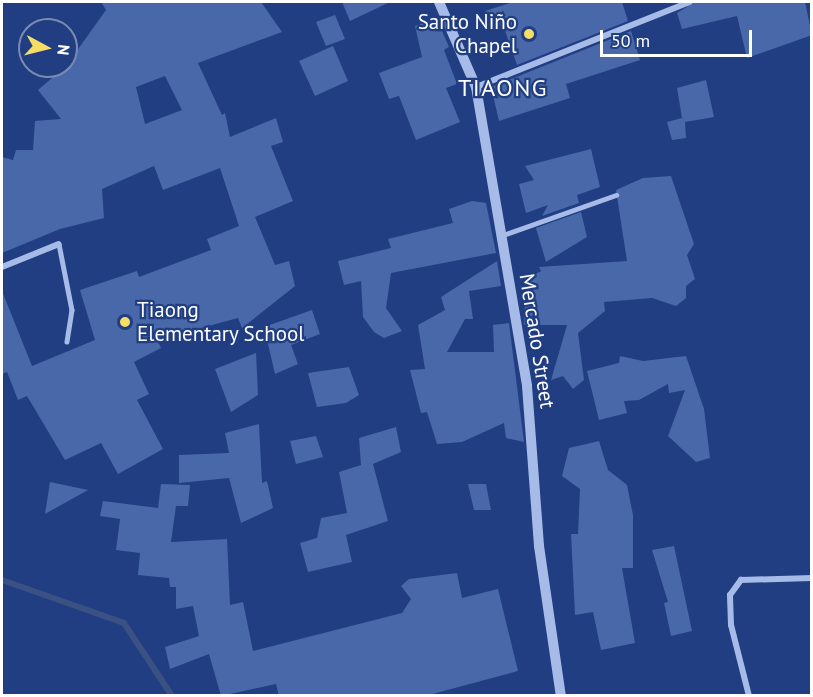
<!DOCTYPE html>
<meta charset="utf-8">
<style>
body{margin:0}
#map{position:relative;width:813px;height:697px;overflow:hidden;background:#203e81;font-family:"PT Sans",sans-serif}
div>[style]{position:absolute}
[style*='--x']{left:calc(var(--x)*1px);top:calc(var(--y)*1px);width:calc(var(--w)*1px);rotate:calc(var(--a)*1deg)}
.stream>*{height:6px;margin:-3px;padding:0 3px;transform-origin:3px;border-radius:3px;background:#3b5183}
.building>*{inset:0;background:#4868aa}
.service>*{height:4.5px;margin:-2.25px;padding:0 2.25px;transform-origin:2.25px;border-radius:2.25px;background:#a6bbe8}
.minor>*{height:6px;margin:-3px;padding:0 3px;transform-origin:3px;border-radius:3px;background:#a6bbe8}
.tertiary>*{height:10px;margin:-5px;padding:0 5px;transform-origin:5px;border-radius:5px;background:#a6bbe8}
.dots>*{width:16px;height:16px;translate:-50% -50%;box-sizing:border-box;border:3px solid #203e81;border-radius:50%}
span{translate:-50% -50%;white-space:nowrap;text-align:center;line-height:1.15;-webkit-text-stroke:4.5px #203e81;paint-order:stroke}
.poi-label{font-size:21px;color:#fff}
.right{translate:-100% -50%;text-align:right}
.left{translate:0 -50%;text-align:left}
.street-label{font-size:21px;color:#fff}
.quarter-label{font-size:24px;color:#fff;letter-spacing:1.5px}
.frame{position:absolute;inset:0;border:3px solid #fff;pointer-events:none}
.north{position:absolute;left:18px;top:18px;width:60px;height:60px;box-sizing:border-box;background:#203e81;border:2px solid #798bb3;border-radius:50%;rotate:97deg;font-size:16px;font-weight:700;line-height:24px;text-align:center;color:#fff}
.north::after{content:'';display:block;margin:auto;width:21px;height:27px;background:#f6de66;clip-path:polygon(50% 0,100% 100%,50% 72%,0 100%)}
.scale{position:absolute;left:600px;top:30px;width:152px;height:27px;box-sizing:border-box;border:3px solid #fff;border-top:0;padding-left:8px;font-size:18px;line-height:21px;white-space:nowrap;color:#fff;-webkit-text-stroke:4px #203e81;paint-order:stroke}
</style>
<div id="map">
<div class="stream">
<div style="--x:2;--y:580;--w:129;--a:19.4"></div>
<div style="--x:124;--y:623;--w:87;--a:56.7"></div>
</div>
<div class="building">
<div style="clip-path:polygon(evenodd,101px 2px,261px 2px,282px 32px,198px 63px,222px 115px,225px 113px,230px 137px,276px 118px,283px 142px,271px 146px,293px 201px,255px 217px,275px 265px,289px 261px,295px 286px,242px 328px,238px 318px,157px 340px,161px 348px,134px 362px,149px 394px,137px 400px,163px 449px,118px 474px,101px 443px,65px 460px,27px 396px,18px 400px,7px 372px,2px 374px,2px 291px,32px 366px,95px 340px,80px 290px,137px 271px,139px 277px,211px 250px,207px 239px,239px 226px,220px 168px,163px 190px,154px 166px,102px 189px,104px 218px,60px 229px,2px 253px,2px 157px,13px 160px,16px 150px,33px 150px,35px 121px,61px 119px,38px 90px,66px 66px,106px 10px,101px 2px,165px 76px,182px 110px,145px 124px,136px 87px,165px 76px)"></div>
<div style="clip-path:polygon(342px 2px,390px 2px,350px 21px)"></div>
<div style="clip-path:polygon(513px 2px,622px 2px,628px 21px,517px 65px,503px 25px,491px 28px,485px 11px)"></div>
<div style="clip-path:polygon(695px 2px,805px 2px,812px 35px,747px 58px,737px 16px,682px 29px,677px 13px)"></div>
<div style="clip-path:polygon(335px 15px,345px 39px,326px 46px,316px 22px)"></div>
<div style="clip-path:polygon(436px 17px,449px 47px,444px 50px,457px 84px,446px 88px,460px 122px,416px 140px,399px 96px,389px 99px,379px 73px,422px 57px,415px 26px)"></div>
<div style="clip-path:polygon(631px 31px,640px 60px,566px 84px,570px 98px,499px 121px,491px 87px)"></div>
<div style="clip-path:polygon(333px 46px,348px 81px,315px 96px,299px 61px)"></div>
<div style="clip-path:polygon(706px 80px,714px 117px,685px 122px,686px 138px,672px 140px,667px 122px,682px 118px,677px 88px)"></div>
<div style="clip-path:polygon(591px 149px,600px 187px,577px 195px,579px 203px,542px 216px,548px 205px,526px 213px,519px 184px,534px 180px,525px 166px)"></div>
<div style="clip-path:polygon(671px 176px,694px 244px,687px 255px,695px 279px,686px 286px,686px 298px,676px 306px,652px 298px,604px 302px,605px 311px,578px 333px,584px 380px,573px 389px,563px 376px,551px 380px,567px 325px,524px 325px,526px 279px,541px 271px,539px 267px,627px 261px,616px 190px,643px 178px)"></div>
<div style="clip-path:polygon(472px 201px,486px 203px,496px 253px,391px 273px,386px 308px,402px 331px,384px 338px,374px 332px,363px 317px,361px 281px,344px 285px,338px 261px,391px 248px,388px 239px,453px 223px,449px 209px)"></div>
<div style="clip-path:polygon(581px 212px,587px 237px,546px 262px,536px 228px)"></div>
<div style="clip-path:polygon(497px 261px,501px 286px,469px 291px,473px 319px,465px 319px,447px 352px,494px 352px,493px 325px,509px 323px,524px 442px,506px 438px,504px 423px,462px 442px,437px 444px,427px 412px,421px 413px,410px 370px,425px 369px,418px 325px,445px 310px,441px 297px)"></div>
<div style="clip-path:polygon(312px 310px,320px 334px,291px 345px,298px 364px,275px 374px,264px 327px)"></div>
<div style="clip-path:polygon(256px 353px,258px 395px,231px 412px,215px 369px)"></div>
<div style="clip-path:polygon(620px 356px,643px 361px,686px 356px,704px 409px,710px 458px,696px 462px,668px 436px,685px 390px,669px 393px,668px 384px,639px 400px,624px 401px,627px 413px,599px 420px,587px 371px,619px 363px)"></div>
<div style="clip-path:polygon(349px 367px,359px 395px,346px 403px,317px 407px,308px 373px)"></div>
<div style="clip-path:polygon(259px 424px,262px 483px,267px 481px,273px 508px,241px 523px,229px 478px,179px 483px,179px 455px,229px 453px,225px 433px)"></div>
<div style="clip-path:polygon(396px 427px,401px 452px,373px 464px,388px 521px,346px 535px,352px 562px,308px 572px,300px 543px,317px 538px,321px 518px,347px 513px,339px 472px,361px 465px,359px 438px)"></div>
<div style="clip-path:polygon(316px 436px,323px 457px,296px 464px,290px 441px)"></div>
<div style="clip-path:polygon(599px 441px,608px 470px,627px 485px,633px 515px,633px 568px,622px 568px,635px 643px,601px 650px,593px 612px,575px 615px,571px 534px,578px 534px,580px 489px,562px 476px,569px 448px)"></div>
<div style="clip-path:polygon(50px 482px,88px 490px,45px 514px)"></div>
<div style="clip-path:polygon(161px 484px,190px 485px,188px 506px,176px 506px,171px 542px,227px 539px,230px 605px,243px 602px,253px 651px,402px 613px,411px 599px,401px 586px,409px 579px,457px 573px,462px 598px,498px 589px,518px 671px,425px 696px,279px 696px,276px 684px,221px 696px,209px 654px,170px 669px,165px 647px,199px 636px,193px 606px,176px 609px,176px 587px,170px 587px,169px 578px,138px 575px,140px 553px,116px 550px,120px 519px,100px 516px,103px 501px,158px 508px)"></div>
<div style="clip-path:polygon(468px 484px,486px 484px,491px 510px,474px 510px)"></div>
<div style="clip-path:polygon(674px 546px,692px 631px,671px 636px,664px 603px,668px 602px,652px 550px)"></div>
</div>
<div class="service">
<div style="--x:503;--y:235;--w:120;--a:-19.5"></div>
<div style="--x:59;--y:244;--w:67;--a:78.9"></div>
<div style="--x:72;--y:310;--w:32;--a:99"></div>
</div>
<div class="minor">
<div style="--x:476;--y:87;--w:230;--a:-21.7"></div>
<div style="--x:2;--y:267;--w:61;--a:-22"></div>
<div style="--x:749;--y:696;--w:73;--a:-104.2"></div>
<div style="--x:731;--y:625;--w:30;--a:-92"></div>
<div style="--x:730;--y:595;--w:19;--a:-54"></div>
<div style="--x:741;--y:580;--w:71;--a:-1.6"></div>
</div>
<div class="tertiary">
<div style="--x:439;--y:2;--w:93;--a:66.5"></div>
<div style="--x:476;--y:87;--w:303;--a:80.3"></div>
<div style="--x:527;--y:386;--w:160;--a:85.7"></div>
<div style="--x:539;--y:546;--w:152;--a:81.7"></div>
</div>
<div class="dots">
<div style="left:529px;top:34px;background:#f6de66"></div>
<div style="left:125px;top:322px;background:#f6de66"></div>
</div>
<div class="poi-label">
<span class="right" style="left:517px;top:34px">Santo Niño<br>Chapel</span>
<span class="left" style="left:137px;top:322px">Tiaong<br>Elementary School</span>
</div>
<div class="street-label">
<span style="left:537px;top:341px;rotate:81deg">Mercado Street</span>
</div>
<div class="quarter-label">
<span style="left:503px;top:88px">TIAONG</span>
</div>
<div class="frame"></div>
<div class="north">N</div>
<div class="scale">50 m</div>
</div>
